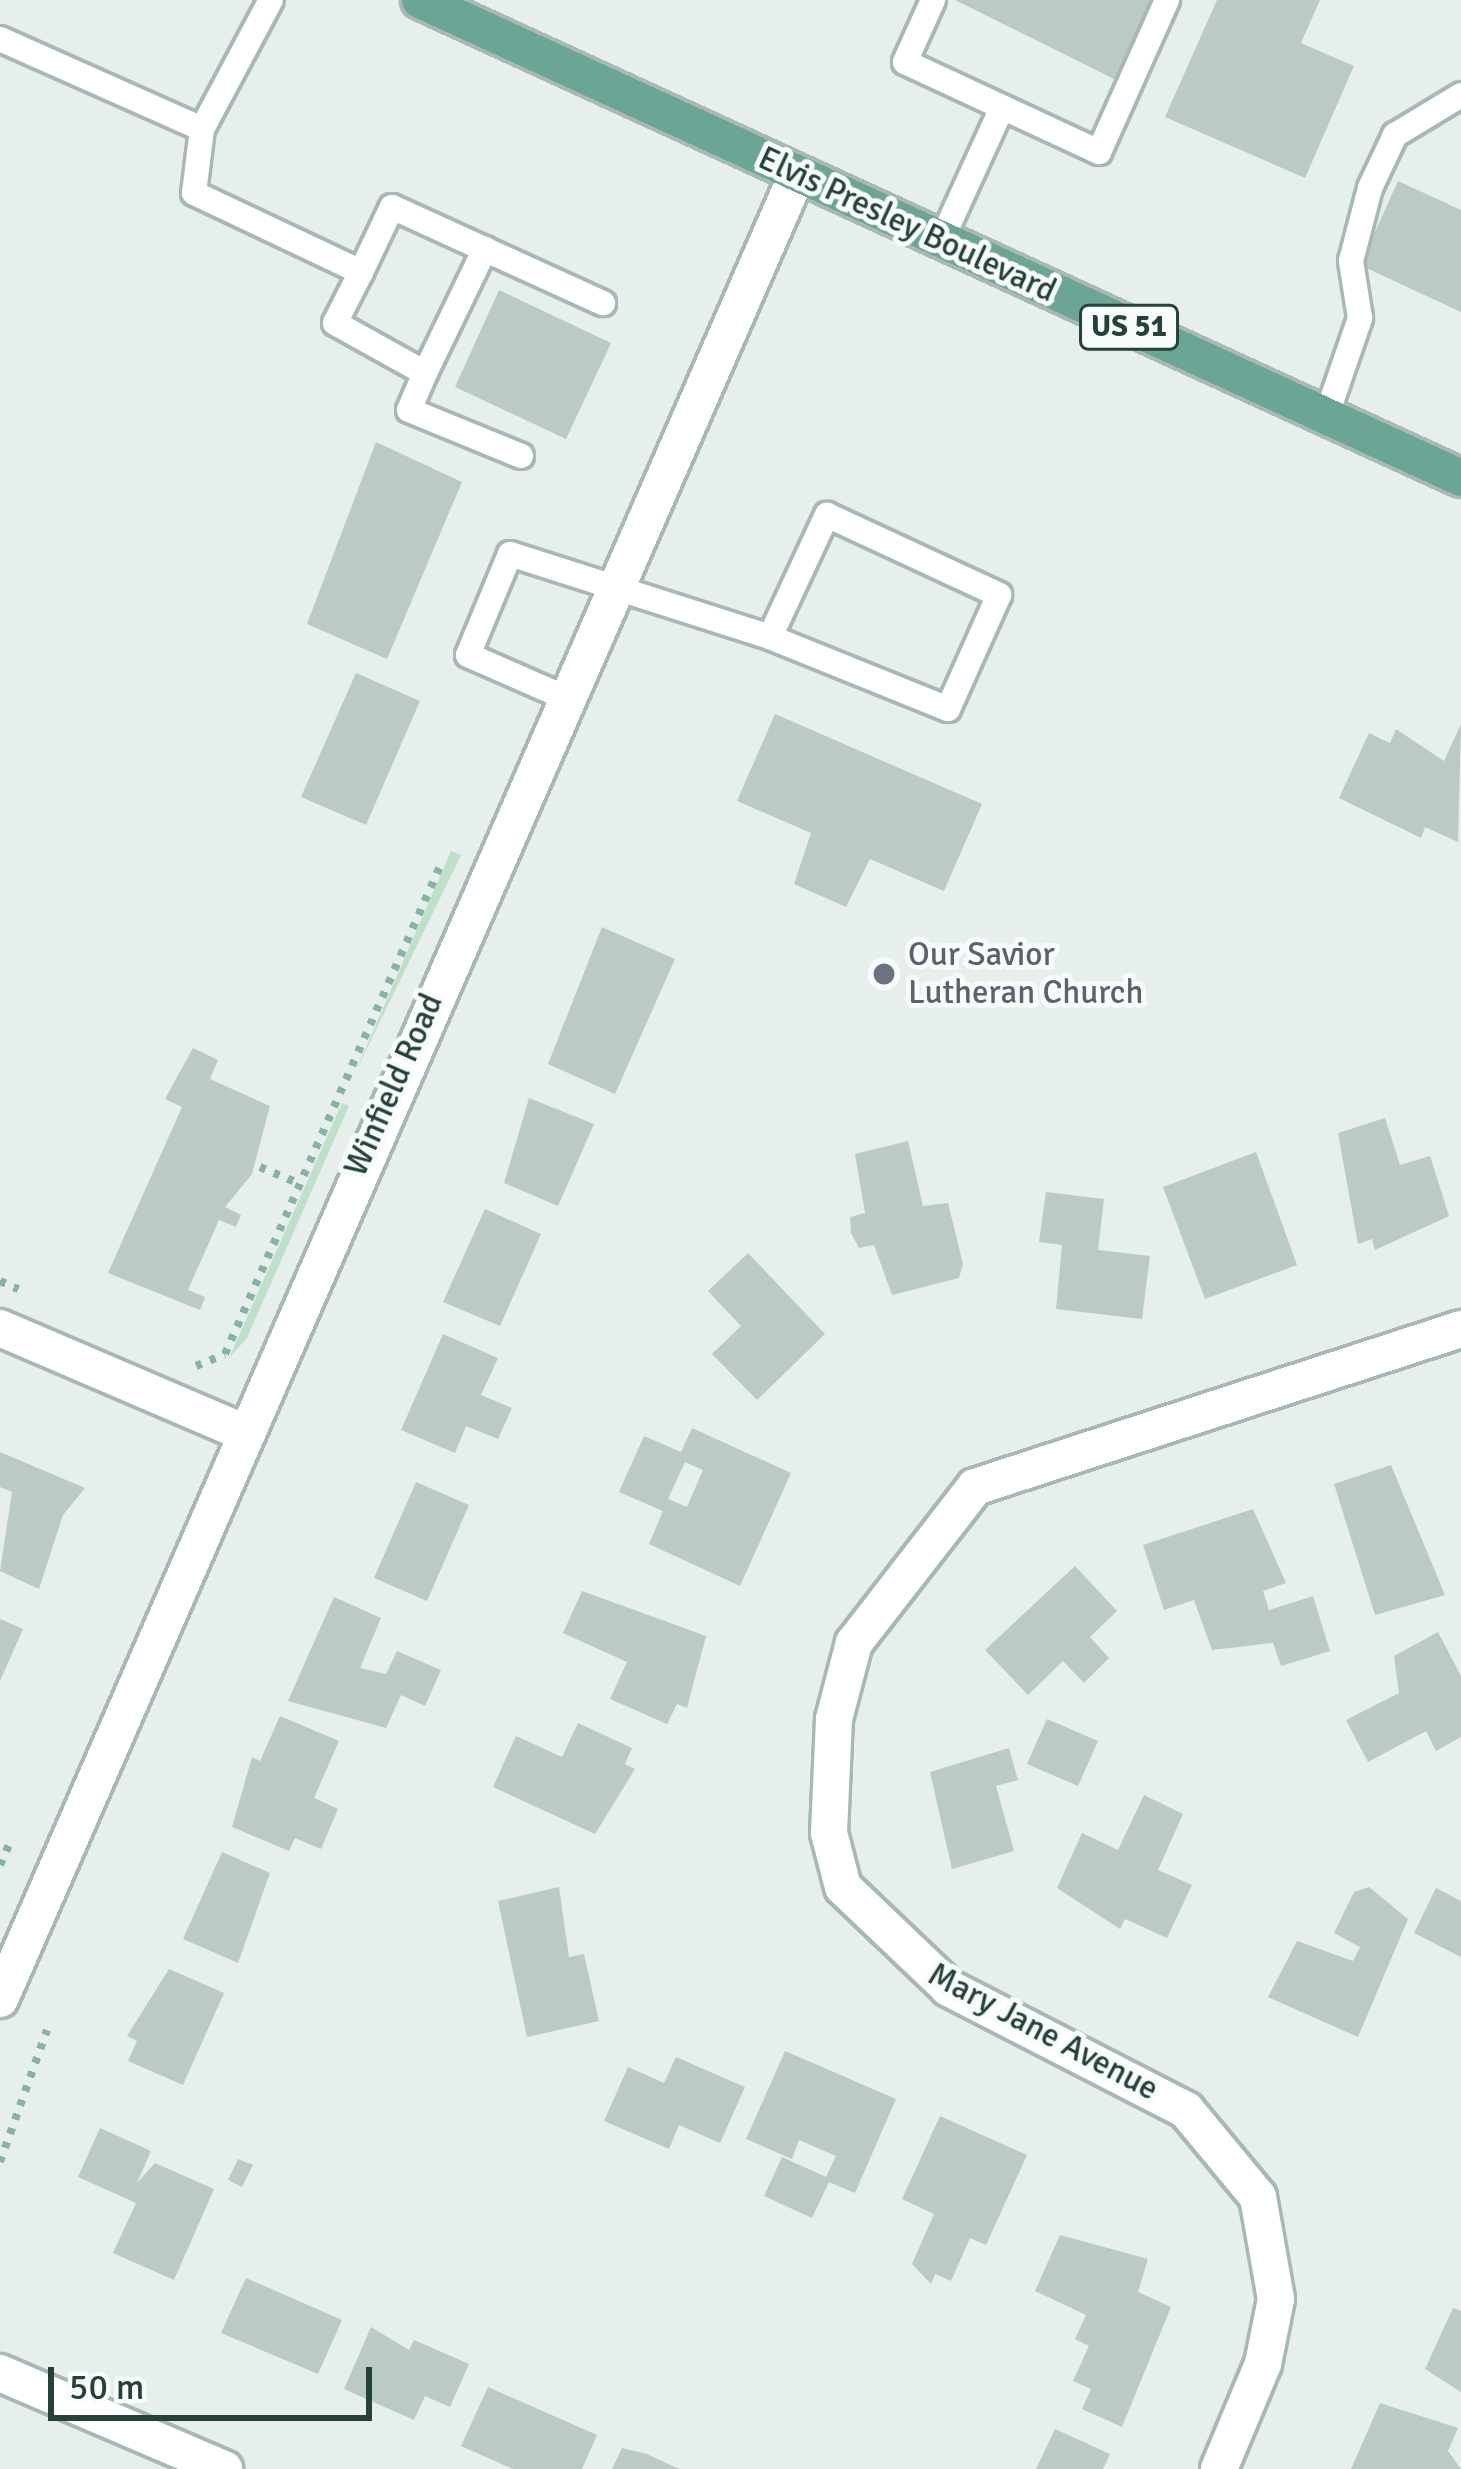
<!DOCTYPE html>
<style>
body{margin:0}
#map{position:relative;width:1461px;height:2469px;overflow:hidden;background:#e6efeb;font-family:Signika,sans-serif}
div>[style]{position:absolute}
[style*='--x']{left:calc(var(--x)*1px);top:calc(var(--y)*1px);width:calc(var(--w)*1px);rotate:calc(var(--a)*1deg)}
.green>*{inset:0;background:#bfe0c8}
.building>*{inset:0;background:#bbcac4}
.path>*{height:8px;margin-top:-4px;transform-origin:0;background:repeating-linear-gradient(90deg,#86b3a5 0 6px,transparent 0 15px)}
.roads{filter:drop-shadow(3px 0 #a8b8b2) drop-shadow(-3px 0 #a8b8b2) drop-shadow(0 3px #a8b8b2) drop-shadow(0 -3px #a8b8b2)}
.lane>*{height:24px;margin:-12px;padding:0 12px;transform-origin:12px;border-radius:12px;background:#fff}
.street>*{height:36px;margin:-18px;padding:0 18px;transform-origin:18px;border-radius:18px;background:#fff}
.secondary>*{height:36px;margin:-18px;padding:0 18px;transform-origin:18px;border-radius:18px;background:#fff}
.primary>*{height:36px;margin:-18px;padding:0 18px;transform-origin:18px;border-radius:18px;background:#6aa596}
.dots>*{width:33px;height:33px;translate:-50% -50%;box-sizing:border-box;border:6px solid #f7fbf9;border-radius:50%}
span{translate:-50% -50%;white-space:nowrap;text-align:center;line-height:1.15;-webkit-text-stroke:10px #f7fbf9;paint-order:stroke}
.shield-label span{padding:3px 9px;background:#f7fbf9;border:3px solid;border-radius:9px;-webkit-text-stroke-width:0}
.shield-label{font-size:30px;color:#24423a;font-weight:700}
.street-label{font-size:33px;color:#24423a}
.worship-label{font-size:33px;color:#5b616d}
.left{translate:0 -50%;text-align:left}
.scale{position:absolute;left:48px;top:2367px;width:324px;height:54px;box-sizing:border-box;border:6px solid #24423a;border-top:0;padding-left:15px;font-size:36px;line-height:42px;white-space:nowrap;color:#24423a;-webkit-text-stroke:9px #f7fbf9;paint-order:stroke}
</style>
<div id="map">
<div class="green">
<div style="clip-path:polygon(451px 851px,461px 855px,358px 1067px,358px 1066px)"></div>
<div style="clip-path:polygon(342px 1103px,349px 1106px,247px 1338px,229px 1358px)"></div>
</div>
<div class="building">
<div style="clip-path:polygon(955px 0,1153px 0,1118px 81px)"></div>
<div style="clip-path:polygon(1217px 0,1320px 0,1301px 43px,1354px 66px,1305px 178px,1165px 117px)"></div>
<div style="clip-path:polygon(1398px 181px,1461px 210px,1461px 312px,1360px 265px)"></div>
<div style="clip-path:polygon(499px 290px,611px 343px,566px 439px,455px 387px)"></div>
<div style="clip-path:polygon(376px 442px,462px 482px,387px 659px,307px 624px)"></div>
<div style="clip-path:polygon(356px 673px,420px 701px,366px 825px,301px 797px)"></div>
<div style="clip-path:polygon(775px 714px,982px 804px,944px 891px,870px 859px,846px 907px,794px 884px,811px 833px,737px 801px)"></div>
<div style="clip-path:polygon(1461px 724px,1458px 842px,1425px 827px,1421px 838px,1339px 798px,1369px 733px,1390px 743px,1396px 729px,1444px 761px)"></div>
<div style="clip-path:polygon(602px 927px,675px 959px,615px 1094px,548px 1064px)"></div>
<div style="clip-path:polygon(193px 1048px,218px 1060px,210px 1079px,270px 1106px,252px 1174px,225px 1207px,241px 1215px,236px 1227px,219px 1220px,188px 1290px,205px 1297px,200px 1310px,108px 1273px,182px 1107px,165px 1099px)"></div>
<div style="clip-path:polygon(529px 1098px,594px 1124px,558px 1206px,504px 1183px)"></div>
<div style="clip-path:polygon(1385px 1118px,1400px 1165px,1430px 1156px,1449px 1216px,1375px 1250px,1372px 1239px,1358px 1244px,1338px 1133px)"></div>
<div style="clip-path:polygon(908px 1141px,923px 1206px,948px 1203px,963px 1264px,959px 1278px,892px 1295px,874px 1245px,859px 1248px,851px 1233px,850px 1217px,865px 1213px,855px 1154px)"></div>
<div style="clip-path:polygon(1256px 1152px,1297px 1265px,1205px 1299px,1163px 1187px)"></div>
<div style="clip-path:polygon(1046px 1192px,1104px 1199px,1098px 1250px,1150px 1256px,1142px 1319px,1056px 1309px,1062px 1245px,1039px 1242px)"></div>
<div style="clip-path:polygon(485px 1209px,541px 1234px,500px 1326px,443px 1302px)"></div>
<div style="clip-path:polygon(748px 1253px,825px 1334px,757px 1400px,712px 1354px,741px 1326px,708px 1291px)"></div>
<div style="clip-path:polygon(443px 1334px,498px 1358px,481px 1395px,512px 1408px,498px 1439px,466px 1426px,455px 1453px,401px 1430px)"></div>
<div style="clip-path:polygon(evenodd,692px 1428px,791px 1473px,740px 1586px,649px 1544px,663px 1511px,619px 1492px,644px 1436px,681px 1452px,692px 1428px,685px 1462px,703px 1470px,687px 1507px,668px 1499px,685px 1462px)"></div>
<div style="clip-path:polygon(0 1452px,85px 1488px,63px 1515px,39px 1589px,0 1571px,12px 1492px,0 1487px)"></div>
<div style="clip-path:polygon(1391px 1465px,1445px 1595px,1375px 1615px,1334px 1484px)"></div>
<div style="clip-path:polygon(416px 1482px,469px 1505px,427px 1601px,374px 1578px)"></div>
<div style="clip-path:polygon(1253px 1509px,1286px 1583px,1263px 1591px,1269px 1610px,1313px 1596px,1330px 1651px,1281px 1666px,1273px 1643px,1212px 1650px,1194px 1600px,1164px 1610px,1143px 1545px)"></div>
<div style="clip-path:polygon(1075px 1566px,1117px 1611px,1090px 1637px,1109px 1658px,1084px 1683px,1063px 1661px,1028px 1695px,985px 1650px)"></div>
<div style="clip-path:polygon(582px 1591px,706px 1636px,687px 1708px,677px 1704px,667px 1724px,610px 1699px,627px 1662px,563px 1633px)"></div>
<div style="clip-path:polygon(334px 1597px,381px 1618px,360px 1668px,386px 1674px,397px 1651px,441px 1670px,425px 1706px,401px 1695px,386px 1728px,288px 1701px)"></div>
<div style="clip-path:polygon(0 1619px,23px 1629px,0 1681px)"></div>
<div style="clip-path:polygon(1438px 1632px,1461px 1676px,1461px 1737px,1436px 1751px,1426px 1731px,1368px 1762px,1346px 1720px,1399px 1693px,1394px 1656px)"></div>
<div style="clip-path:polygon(280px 1716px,339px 1741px,314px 1798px,338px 1809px,321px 1849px,295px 1838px,289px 1851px,232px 1827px,252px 1757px,260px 1761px)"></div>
<div style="clip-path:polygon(1047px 1719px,1098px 1741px,1078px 1786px,1027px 1764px)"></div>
<div style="clip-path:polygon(578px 1723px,632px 1748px,625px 1764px,635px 1769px,595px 1834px,493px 1787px,516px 1736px,562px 1757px)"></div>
<div style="clip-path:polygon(1009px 1748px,1018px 1780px,996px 1786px,1014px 1851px,952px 1869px,930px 1772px)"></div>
<div style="clip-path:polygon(1144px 1795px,1183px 1814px,1158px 1870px,1192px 1885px,1167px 1938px,1125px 1919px,1120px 1929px,1057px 1888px,1082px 1833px,1118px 1850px)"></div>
<div style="clip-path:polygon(222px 1852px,270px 1873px,238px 1963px,183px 1939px)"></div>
<div style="clip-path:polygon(559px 1887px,569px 1957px,584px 1954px,599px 2021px,527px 2037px,498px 1901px)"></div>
<div style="clip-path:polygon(1369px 1887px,1408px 1919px,1358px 2037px,1268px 1997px,1297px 1941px,1353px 1961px,1360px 1947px,1334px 1933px,1354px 1892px)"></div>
<div style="clip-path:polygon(1436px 1888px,1461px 1901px,1461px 1957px,1414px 1933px)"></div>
<div style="clip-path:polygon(169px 1969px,224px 1993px,183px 2085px,128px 2061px,137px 2041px,127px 2036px)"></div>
<div style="clip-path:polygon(785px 2051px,896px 2099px,855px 2193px,829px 2182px,812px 2218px,764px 2196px,782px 2157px,826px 2177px,836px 2156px,799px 2140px,792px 2159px,746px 2139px)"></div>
<div style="clip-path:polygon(676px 2057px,745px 2087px,720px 2143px,679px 2125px,669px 2149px,604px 2121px,628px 2067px,664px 2083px)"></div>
<div style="clip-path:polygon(940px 2116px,1027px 2155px,986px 2245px,970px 2238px,951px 2281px,935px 2274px,931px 2284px,912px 2264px,934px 2214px,902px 2199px)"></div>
<div style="clip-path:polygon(100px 2128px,151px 2151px,137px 2183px,155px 2163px,214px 2189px,174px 2280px,113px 2253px,136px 2203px,78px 2177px)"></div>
<div style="clip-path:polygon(238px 2159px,253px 2165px,242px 2187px,228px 2180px)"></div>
<div style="clip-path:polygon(1060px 2235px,1148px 2259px,1138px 2292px,1171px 2307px,1122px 2427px,1082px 2409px,1091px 2389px,1073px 2381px,1089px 2346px,1075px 2339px,1086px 2315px,1035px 2291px)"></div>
<div style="clip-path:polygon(246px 2278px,342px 2320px,318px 2374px,221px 2333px)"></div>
<div style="clip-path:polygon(1453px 2308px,1461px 2311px,1461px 2392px,1425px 2369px)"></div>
<div style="clip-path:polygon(371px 2327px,409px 2350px,414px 2340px,469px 2364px,450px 2407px,425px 2396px,414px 2420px,344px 2389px)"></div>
<div style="clip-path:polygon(488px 2387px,597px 2435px,582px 2469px,513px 2469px,461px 2446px)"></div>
<div style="clip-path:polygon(1380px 2403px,1458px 2428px,1448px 2451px,1461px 2469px,1351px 2469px)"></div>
<div style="clip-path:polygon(1055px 2429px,1110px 2454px,1103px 2469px,1036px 2469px)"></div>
<div style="clip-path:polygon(622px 2448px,647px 2454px,679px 2469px,612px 2469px)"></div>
</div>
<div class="path">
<div style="--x:260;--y:1167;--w:43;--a:23"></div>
<div style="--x:0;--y:1281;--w:20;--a:24"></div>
<div style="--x:196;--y:1366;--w:31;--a:-22"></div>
<div style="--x:225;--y:1354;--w:535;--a:-66.21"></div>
<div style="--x:0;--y:1865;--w:27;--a:-66"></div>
<div style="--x:0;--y:2162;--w:140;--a:-70.4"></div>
</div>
<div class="roads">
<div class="lane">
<div style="--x:933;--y:0;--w:68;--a:114.3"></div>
<div style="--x:905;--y:62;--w:214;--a:24.9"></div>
<div style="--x:1099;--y:152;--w:167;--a:-65.9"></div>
<div style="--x:0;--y:39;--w:221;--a:24"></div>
<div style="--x:202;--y:129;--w:146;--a:-61.9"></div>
<div style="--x:202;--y:129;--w:64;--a:97.1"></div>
<div style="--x:194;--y:193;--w:185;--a:25.3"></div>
<div style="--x:361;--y:272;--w:72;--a:-64.5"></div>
<div style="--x:392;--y:207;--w:232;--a:24.5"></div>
<div style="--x:941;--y:241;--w:146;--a:-65.4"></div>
<div style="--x:361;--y:272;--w:57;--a:117"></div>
<div style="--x:335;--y:323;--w:103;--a:29.1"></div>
<div style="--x:425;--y:373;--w:40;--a:113.4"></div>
<div style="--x:409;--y:410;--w:121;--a:22.3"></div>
<div style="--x:425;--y:373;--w:138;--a:-64.2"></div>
<div style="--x:1326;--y:417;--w:105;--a:-71"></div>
<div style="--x:1360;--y:318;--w:58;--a:-99"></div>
<div style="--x:1351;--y:261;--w:75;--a:-75.4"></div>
<div style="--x:1370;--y:188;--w:59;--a:-64.7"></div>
<div style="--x:1395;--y:135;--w:77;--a:-31.2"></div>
<div style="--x:566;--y:698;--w:107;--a:-156.3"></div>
<div style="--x:468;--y:655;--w:109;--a:-67.4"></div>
<div style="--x:510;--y:554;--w:273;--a:17.7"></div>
<div style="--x:770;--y:637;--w:135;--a:-65"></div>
<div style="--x:827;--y:515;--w:190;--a:24.9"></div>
<div style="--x:999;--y:595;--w:125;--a:114.1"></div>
<div style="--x:948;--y:709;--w:192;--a:-158"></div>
</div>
<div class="street">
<div style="--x:0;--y:1328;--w:261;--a:23.2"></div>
<div style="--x:0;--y:2373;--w:244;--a:23.2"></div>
<div style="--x:1219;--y:2469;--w:114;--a:-67.3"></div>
<div style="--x:1263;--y:2364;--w:66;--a:-78.7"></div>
<div style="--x:1276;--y:2299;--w:104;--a:-100"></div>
<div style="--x:1258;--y:2197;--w:113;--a:-129.6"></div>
<div style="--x:1186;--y:2110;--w:267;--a:-152.8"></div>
<div style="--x:949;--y:1988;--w:146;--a:-136.4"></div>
<div style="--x:843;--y:1887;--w:56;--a:-104.5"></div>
<div style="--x:829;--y:1833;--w:114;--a:-87.5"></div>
<div style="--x:834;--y:1719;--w:79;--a:-75.3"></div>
<div style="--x:854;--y:1643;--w:197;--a:-52.2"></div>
<div style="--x:975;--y:1487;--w:511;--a:-18.01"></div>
</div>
<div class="secondary">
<div style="--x:0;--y:1999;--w:1991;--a:-66.4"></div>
</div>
<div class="primary">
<div style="--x:420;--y:0;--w:1145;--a:24.66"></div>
</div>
</div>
<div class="dots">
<div style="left:884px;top:974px;background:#6b7280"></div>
</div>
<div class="shield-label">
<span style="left:1129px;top:327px">US 51</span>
</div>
<div class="street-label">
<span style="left:907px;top:225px;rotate:25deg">Elvis Presley Boulevard</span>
<span style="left:394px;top:1085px;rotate:-66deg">Winfield Road</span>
<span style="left:1043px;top:2032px;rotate:28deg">Mary Jane Avenue</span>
</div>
<div class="worship-label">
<span class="left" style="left:908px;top:974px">Our Savior<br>Lutheran Church</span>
</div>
<div class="scale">50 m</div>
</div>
